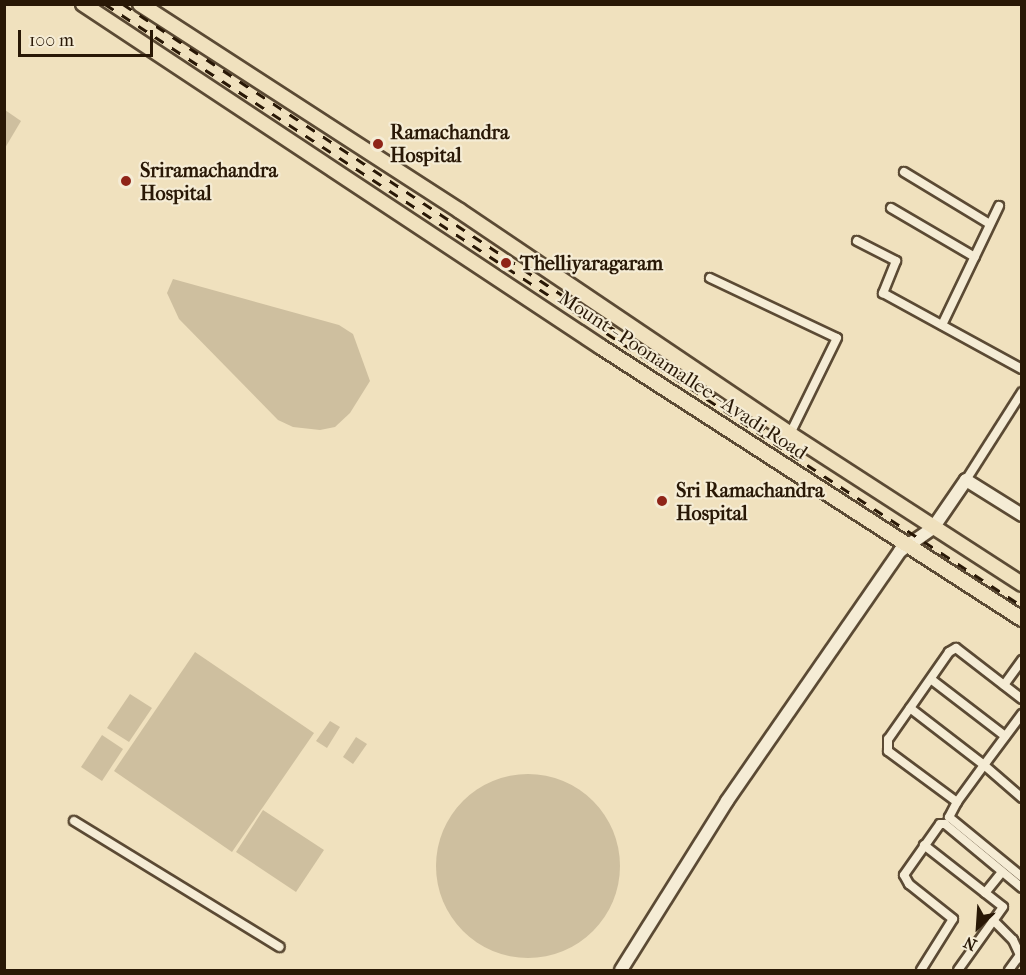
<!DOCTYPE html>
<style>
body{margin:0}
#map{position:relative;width:1026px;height:975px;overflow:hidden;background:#f0e1be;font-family:"IM FELL French Canon",serif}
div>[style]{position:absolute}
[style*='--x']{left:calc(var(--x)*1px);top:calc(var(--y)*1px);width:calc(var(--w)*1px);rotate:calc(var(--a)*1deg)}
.green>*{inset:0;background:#cebf9f}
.round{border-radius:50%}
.roads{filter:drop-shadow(2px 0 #5b4a34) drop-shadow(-2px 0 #5b4a34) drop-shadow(0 2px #5b4a34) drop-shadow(0 -2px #5b4a34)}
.street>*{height:8px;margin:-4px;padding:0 4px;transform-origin:4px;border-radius:4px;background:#f5ecd5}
.secondary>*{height:12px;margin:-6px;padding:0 6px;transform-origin:6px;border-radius:6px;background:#f5ecd5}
.primary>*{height:14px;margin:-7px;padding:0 7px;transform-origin:7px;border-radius:7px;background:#f0e1be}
.rail>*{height:3px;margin-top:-1.5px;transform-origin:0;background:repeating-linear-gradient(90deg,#291806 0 10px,transparent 0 20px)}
.dots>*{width:16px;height:16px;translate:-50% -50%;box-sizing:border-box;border:3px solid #f5ecd5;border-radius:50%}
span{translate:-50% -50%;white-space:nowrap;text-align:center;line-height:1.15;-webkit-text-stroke:4.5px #f5ecd5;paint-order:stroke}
.poi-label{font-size:20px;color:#291806;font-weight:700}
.left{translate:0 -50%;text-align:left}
.street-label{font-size:20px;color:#291806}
.frame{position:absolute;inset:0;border:6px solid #291806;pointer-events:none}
.north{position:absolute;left:948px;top:897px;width:60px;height:60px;-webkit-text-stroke:4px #f5ecd5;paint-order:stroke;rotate:205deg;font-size:16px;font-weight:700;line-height:24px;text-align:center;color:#291806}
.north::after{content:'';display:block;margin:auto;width:21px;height:27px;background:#291806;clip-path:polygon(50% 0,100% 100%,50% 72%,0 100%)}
.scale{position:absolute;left:18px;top:30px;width:135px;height:27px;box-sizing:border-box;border:3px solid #291806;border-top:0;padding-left:8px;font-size:18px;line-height:21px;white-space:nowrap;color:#291806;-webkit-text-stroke:4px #f5ecd5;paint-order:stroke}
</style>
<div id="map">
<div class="green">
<div style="clip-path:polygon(5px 110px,21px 121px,5px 148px)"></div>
<div style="clip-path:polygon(173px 279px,339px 325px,353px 334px,370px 381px,350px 413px,335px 427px,320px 430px,293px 427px,278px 420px,179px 319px,167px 293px)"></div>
<div style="clip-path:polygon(195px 652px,314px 733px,232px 852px,114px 771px)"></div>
<div style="clip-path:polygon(130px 694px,152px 708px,129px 742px,107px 728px)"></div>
<div style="clip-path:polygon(330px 721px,340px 727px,327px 748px,316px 741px)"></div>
<div style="clip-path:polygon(102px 735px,123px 749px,102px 781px,81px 767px)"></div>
<div style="clip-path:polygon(356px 737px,367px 744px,353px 764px,343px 757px)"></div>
<div class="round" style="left:436px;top:774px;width:184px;height:184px"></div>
<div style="clip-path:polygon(263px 810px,324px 850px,296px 892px,236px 852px)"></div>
</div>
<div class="roads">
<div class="street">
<div style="--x:904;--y:172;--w:100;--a:31.2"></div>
<div style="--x:891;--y:208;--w:97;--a:30.3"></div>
<div style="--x:857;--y:241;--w:44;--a:27.1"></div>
<div style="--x:896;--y:261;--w:35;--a:112"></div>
<div style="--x:883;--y:293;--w:158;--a:28.7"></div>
<div style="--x:710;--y:278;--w:140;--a:25.3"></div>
<div style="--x:837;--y:338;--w:107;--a:116.1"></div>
<div style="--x:942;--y:325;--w:132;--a:-64.4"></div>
<div style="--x:966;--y:480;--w:104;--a:-57.5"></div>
<div style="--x:932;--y:680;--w:92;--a:37.5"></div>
<div style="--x:1004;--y:685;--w:31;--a:-54"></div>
<div style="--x:910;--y:708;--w:38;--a:125"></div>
<div style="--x:888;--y:739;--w:12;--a:90"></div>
<div style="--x:888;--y:751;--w:86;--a:36.5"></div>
<div style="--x:957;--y:802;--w:17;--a:118"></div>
<div style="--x:949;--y:817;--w:94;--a:39.4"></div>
<div style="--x:1022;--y:714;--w:64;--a:126.7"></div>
<div style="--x:984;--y:765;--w:50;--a:41"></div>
<div style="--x:957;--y:802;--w:46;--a:-53.9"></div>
<div style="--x:984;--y:765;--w:93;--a:-142.4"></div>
<div style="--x:910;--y:708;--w:68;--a:-55.1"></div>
<div style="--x:949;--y:652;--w:8;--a:-30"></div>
<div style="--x:956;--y:648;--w:83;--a:37.7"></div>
<div style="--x:74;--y:821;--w:241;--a:31.5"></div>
<div style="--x:924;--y:845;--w:100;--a:38.1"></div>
<div style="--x:1003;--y:907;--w:77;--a:125.5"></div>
<div style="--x:985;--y:893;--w:27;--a:-51"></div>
<div style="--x:993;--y:920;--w:28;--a:45"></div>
<div style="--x:1013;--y:940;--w:21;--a:65"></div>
<div style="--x:921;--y:970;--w:60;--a:-57.9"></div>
<div style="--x:953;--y:919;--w:56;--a:-141.5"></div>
<div style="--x:909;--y:884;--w:10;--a:-119"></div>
<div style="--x:904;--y:875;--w:62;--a:-54.8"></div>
<div style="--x:940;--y:824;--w:5;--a:0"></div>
<div style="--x:945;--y:824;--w:100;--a:39.7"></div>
<div style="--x:1009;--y:970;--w:17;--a:-54"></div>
</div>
<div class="secondary">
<div style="--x:621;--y:970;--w:199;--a:-57.9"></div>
<div style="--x:727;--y:801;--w:304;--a:-55.3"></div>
<div style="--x:900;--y:551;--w:40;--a:-34.9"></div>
<div style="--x:933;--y:528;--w:58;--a:-55.5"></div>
<div style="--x:966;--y:480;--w:66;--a:32"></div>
</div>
<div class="primary">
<div style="--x:83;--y:4;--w:621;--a:33.51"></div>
<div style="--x:601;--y:347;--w:501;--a:32.87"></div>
<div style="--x:140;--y:4;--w:381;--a:32.9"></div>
<div style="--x:460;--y:211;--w:398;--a:34"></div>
<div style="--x:790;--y:434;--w:276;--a:32.9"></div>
</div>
</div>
<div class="rail">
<div style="--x:105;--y:4;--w:1097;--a:33.28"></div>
<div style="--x:123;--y:4;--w:807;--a:33.53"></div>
</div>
<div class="dots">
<div style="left:378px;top:144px;background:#8f2418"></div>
<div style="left:126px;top:181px;background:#8f2418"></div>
<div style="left:506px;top:263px;background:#8f2418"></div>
<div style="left:662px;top:501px;background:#8f2418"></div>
</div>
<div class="poi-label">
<span class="left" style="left:390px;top:144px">Ramachandra<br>Hospital</span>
<span class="left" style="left:140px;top:182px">Sriramachandra<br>Hospital</span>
<span class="left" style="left:520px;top:263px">Thelliyaragaram</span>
<span class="left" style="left:676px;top:502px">Sri Ramachandra<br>Hospital</span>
</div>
<div class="street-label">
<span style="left:683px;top:375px;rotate:33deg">Mount - Poonamallee - Avadi Road</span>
</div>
<div class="frame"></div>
<div class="north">N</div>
<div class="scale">100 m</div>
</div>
